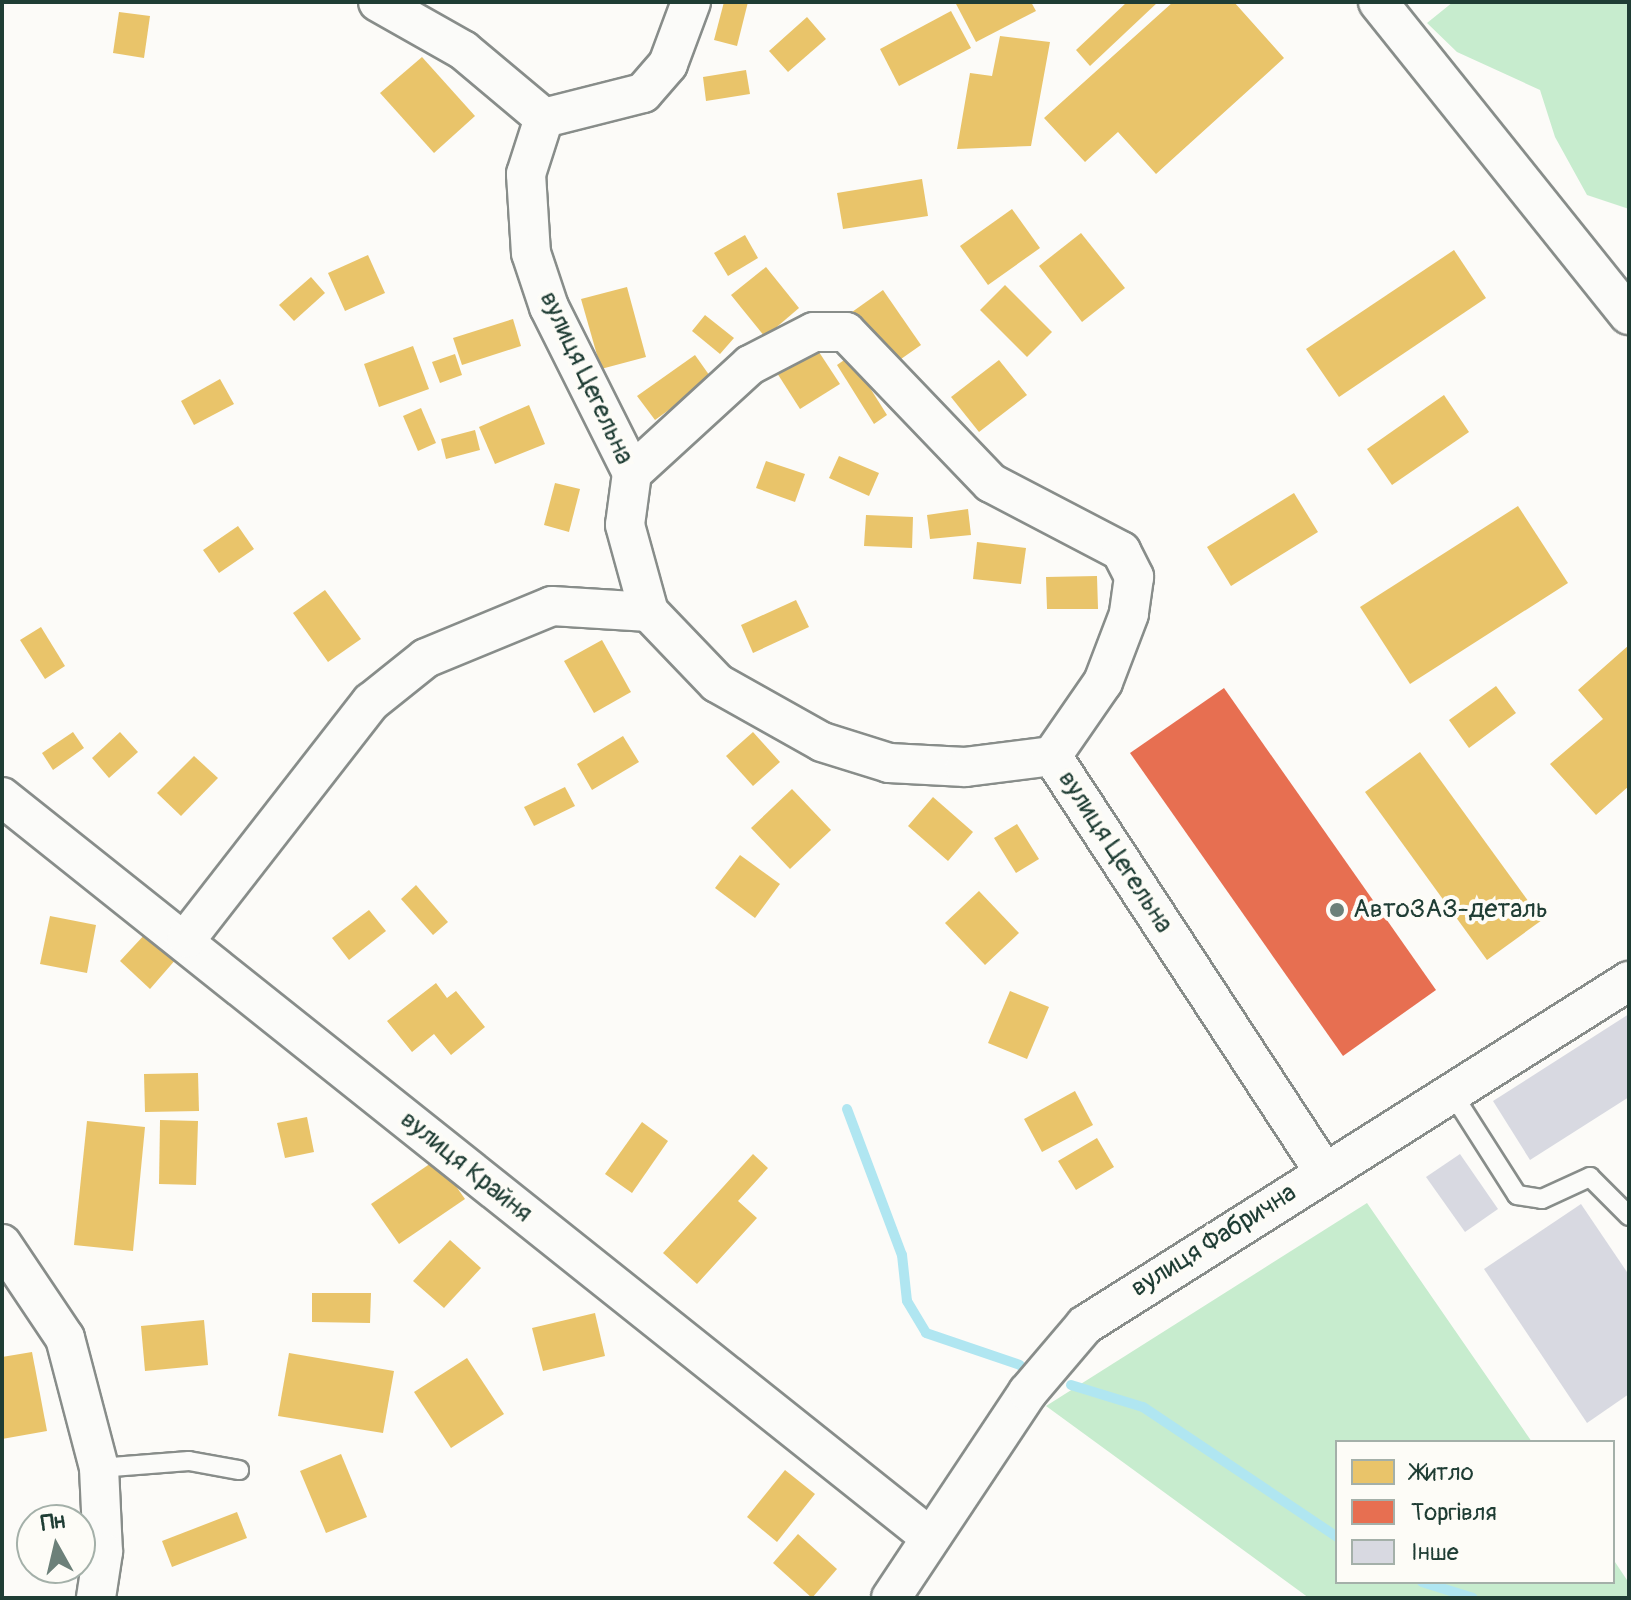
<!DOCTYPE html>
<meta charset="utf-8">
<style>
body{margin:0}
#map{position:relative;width:1631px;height:1600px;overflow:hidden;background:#fcfbf8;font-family:Pangolin,sans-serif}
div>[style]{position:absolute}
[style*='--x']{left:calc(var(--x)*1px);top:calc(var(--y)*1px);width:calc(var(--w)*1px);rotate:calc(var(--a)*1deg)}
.green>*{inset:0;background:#c7ecce}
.homes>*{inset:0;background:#e9c46a}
.shops>*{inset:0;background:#e76f51}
.stream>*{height:10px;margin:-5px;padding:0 5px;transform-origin:5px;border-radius:5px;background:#b0e6f1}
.building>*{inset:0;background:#d8d9e1}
.roads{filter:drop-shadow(2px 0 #888d8a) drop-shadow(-2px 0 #888d8a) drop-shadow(0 2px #888d8a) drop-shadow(0 -2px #888d8a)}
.lane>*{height:18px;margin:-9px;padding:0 9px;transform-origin:9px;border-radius:9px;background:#fbfbf9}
.street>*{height:38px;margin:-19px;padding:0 19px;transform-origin:19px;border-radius:19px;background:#fbfbf9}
.dots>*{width:22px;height:22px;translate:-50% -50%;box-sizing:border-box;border:4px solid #fdfcf7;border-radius:50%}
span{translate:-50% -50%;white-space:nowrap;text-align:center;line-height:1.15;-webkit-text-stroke:8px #fdfcf7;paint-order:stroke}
.street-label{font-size:26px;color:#1f3d34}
.poi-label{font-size:26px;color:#1f3d34}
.left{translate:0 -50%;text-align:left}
.frame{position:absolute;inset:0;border:4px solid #1f3d34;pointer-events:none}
.legend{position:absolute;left:1335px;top:1440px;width:280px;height:144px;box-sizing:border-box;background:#fdfcf7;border:2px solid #a4b0a9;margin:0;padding:10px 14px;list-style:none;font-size:24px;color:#1f3d34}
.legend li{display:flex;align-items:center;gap:16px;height:40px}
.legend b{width:40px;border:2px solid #a4b0a9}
.north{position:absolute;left:16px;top:1504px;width:80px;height:80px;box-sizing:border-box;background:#fdfcf7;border:2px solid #a4b0a9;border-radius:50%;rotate:352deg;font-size:22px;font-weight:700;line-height:32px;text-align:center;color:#1f3d34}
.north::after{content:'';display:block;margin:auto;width:28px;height:36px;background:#6c8079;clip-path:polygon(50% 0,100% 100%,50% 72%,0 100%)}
</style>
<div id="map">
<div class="green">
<div style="clip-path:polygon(1453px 2px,1629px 2px,1629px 209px,1587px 195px,1555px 137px,1540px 90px,1457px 52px,1427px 23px)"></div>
<div style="clip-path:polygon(1367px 1203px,1532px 1442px,1337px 1442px,1337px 1582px,1613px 1582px,1613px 1559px,1629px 1583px,1629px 1598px,1309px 1598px,1046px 1406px)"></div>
</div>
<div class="homes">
<div style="clip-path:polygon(724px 2px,748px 2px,737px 46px,714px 40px)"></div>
<div style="clip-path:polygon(955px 2px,1031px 2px,1036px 11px,976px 42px)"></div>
<div style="clip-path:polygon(1127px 2px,1158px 2px,1090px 66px,1076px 50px)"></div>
<div style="clip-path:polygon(1173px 2px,1234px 2px,1284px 58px,1156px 174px,1118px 132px,1085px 162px,1044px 118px)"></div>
<div style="clip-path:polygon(951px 11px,971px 48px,899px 86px,880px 49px)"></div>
<div style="clip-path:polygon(119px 12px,150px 16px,144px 58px,113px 53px)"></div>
<div style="clip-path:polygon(807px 17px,826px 39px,788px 72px,769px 51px)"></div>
<div style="clip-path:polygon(1000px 36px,1050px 42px,1031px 146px,957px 149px,970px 73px,992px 76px)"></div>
<div style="clip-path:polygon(422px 57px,475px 116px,434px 153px,380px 93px)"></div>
<div style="clip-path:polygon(746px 70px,750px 94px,706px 101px,703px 77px)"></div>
<div style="clip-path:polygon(922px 179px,928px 216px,843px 229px,837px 193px)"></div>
<div style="clip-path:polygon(1012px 209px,1040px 248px,988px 285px,960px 246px)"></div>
<div style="clip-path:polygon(1081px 233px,1125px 288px,1082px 322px,1039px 266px)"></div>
<div style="clip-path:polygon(745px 235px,758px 258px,728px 276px,714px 253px)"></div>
<div style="clip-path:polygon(1454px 250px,1486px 298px,1339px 397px,1306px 349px)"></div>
<div style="clip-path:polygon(368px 255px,385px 293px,345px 311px,328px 273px)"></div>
<div style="clip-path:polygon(766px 267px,799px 308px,765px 337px,731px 295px)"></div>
<div style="clip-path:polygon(311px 277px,325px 293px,294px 321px,279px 305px)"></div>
<div style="clip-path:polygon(1005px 285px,1052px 332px,1027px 357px,980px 310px)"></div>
<div style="clip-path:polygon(627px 287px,646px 357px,601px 369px,581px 299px)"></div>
<div style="clip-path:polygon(883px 290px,921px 345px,891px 366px,852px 312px)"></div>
<div style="clip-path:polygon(705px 315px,734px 338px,720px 354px,692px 331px)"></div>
<div style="clip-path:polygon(513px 319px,521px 346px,462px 365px,453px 338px)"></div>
<div style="clip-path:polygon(413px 346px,429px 389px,379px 407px,364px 364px)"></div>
<div style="clip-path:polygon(817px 349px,840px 384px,800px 409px,777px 373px)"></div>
<div style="clip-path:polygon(455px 354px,462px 375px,440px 383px,432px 362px)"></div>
<div style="clip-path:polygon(695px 355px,712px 379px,655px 420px,637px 396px)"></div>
<div style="clip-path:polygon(850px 356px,887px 415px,874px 424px,837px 365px)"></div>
<div style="clip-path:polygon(999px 360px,1027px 395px,979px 432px,951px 397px)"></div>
<div style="clip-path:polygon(220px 379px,234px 404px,194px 425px,181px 401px)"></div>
<div style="clip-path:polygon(1444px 395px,1469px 432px,1392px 485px,1367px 449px)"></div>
<div style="clip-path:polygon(529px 405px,545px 444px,495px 464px,479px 427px)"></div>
<div style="clip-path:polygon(421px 408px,436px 443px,418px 451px,403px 416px)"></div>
<div style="clip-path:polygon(475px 430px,480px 450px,446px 459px,441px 439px)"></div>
<div style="clip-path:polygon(839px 456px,879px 473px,869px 496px,829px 478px)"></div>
<div style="clip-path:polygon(766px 461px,805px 474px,795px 502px,756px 488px)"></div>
<div style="clip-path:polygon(555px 483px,580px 489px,569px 532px,544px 525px)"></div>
<div style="clip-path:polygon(1294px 493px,1318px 532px,1231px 586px,1207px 547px)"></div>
<div style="clip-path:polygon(1518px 506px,1568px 583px,1410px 684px,1360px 607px)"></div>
<div style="clip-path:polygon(968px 509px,971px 535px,930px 539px,927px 515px)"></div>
<div style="clip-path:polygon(866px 515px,913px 517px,912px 548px,864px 546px)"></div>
<div style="clip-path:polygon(238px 526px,254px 549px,219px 573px,203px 550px)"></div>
<div style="clip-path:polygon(977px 542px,1026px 548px,1021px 584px,973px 579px)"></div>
<div style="clip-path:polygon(1097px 576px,1098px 609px,1047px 609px,1046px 577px)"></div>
<div style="clip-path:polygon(325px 590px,361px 639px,328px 662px,293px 613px)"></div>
<div style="clip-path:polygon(796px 600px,809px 627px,753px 653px,741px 625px)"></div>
<div style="clip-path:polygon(41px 627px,65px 666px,45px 679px,20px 640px)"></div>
<div style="clip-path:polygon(602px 640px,631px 692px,594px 713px,564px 661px)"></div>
<div style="clip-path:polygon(1629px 645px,1629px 786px,1596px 815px,1550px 764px,1603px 719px,1578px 690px)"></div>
<div style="clip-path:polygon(1496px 686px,1516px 713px,1469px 748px,1449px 720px)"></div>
<div style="clip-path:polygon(73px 732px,84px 748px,53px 770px,42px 753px)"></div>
<div style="clip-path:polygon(120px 732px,138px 752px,109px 778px,92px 758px)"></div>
<div style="clip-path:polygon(753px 732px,780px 762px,753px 786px,726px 756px)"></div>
<div style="clip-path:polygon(623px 736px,639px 762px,592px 790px,577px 764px)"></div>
<div style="clip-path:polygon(1420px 752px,1542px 920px,1487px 960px,1365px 792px)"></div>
<div style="clip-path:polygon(194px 756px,218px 778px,181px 816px,157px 793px)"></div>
<div style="clip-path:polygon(565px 787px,575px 806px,534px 826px,524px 807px)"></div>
<div style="clip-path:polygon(792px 789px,831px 830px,790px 869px,751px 828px)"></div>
<div style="clip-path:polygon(933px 797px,973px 832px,948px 861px,908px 826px)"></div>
<div style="clip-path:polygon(1017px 824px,1039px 859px,1016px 873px,994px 838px)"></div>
<div style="clip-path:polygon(740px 855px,780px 884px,755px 918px,715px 888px)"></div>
<div style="clip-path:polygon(416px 885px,448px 922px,433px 935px,401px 899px)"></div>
<div style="clip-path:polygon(979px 891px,1019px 933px,985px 965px,945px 923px)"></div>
<div style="clip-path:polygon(369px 910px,386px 931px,349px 960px,332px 938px)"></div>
<div style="clip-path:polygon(50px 916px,96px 925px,87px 973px,40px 964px)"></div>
<div style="clip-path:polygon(147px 932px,177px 958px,150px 989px,120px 961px)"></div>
<div style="clip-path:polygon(436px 983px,447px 998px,456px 991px,485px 1027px,451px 1055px,434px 1034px,412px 1052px,387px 1021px)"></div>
<div style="clip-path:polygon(1010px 991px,1049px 1007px,1027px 1059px,988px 1043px)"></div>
<div style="clip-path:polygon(198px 1073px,199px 1111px,145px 1112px,144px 1074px)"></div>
<div style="clip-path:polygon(1075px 1091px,1093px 1125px,1042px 1152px,1024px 1119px)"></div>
<div style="clip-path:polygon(307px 1117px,314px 1152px,285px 1158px,277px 1123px)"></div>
<div style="clip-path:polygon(160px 1120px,198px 1121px,196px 1185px,159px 1184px)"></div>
<div style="clip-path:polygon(87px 1121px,145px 1127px,133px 1251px,74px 1245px)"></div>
<div style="clip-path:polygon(642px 1122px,668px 1141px,632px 1193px,605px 1174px)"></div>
<div style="clip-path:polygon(1097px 1138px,1114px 1167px,1076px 1190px,1058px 1161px)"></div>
<div style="clip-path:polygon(753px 1154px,768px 1168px,738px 1201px,757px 1218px,697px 1284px,663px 1253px)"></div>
<div style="clip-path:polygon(437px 1159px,465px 1199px,399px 1244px,371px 1204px)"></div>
<div style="clip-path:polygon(450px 1240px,481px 1268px,444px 1308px,413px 1281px)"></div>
<div style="clip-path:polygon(312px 1293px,371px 1293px,370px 1323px,312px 1322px)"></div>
<div style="clip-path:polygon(595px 1313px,605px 1356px,543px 1371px,532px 1328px)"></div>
<div style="clip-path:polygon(204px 1320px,208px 1365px,145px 1371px,141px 1326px)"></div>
<div style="clip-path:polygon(32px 1352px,47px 1431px,2px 1439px,2px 1357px)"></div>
<div style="clip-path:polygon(289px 1353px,394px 1371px,383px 1433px,278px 1416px)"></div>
<div style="clip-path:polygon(467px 1358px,504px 1414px,451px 1448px,414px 1392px)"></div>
<div style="clip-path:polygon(341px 1454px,367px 1517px,326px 1533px,300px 1471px)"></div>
<div style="clip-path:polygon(785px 1470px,815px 1494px,777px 1542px,747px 1517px)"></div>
<div style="clip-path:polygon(237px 1512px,247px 1538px,172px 1567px,162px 1541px)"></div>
<div style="clip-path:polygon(798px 1534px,837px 1569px,812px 1598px,773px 1563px)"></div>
</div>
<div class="shops">
<div style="clip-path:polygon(1224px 688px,1436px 990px,1343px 1056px,1130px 753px)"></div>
</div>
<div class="stream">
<div style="--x:847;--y:1109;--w:156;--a:69.4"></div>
<div style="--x:902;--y:1255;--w:46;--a:83.8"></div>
<div style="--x:907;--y:1301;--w:37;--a:59"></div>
<div style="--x:926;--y:1333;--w:99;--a:18.8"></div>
<div style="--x:1071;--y:1385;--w:75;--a:17"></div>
<div style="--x:1143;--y:1407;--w:234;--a:33.8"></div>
<div style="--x:1422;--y:1582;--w:53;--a:17.4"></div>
</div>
<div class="building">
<div style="clip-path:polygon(1629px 1014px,1629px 1097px,1530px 1160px,1493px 1101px)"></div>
<div style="clip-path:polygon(1460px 1154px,1498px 1209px,1465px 1232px,1426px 1177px)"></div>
<div style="clip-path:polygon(1581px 1204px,1629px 1275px,1629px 1394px,1587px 1423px,1484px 1269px)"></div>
</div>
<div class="roads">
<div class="lane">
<div style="--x:1454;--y:1096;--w:117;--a:57.5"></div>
<div style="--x:1517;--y:1195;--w:25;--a:9"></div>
<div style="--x:1542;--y:1199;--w:53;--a:-24.6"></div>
<div style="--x:1590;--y:1177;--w:55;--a:45"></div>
<div style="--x:99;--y:1468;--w:90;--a:-4.4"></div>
<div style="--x:189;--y:1461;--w:51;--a:10.2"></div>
</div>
<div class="street">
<div style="--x:378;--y:2;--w:98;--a:29.5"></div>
<div style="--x:463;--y:50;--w:106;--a:40"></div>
<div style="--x:1378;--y:2;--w:401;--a:51.3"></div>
<div style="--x:544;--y:118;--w:59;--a:107.8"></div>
<div style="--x:526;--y:174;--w:79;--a:86.4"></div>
<div style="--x:531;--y:253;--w:57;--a:71.6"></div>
<div style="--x:549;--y:307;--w:186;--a:63.4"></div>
<div style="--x:632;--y:473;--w:52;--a:97.7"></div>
<div style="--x:625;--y:525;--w:90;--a:74.6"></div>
<div style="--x:649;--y:612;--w:98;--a:46.2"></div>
<div style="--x:717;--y:683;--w:120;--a:29.3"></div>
<div style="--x:822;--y:742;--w:70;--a:17.4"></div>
<div style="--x:889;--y:763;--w:76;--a:3"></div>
<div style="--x:965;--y:767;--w:88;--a:-7.2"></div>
<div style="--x:1052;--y:756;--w:497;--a:56.8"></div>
<div style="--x:544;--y:118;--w:102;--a:-14.2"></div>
<div style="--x:643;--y:93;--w:38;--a:-49"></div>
<div style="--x:668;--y:64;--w:66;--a:-69.6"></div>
<div style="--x:632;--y:473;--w:160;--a:-42.5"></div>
<div style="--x:750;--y:365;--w:72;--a:-27.3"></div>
<div style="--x:814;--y:332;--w:32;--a:0"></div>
<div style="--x:846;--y:332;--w:209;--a:46.2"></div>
<div style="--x:991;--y:483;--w:147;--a:27.6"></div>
<div style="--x:1121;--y:551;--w:29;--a:63"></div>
<div style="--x:1134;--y:577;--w:37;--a:98"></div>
<div style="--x:1129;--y:614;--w:73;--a:110.9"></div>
<div style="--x:1103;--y:682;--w:90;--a:124.6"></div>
<div style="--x:2;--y:797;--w:1187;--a:38.57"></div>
<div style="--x:187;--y:938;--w:299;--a:-52.1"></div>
<div style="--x:371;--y:702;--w:70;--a:-38.7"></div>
<div style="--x:426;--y:658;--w:136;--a:-22.4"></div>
<div style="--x:552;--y:606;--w:97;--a:3.5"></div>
<div style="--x:2;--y:1244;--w:113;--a:56.2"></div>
<div style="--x:65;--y:1338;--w:134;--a:75.3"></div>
<div style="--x:99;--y:1468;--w:84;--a:87.3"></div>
<div style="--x:103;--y:1552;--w:47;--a:98.7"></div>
<div style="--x:891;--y:1598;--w:247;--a:-56.4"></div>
<div style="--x:1028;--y:1392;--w:88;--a:-49.6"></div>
<div style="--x:1085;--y:1325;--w:644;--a:-32.31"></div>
</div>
</div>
<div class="dots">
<div style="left:1337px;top:910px;background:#6c8079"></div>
</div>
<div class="street-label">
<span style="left:586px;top:378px;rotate:65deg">вулиця Цегельна</span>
<span style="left:1115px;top:852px;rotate:57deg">вулиця Цегельна</span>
<span style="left:466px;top:1167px;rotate:39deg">вулиця Крайня</span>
<span style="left:1214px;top:1241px;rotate:-32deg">вулиця Фабрична</span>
</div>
<div class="poi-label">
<span class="left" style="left:1353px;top:910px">АвтоЗАЗ-деталь</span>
</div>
<div class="frame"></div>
<ul class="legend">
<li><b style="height:22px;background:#e9c46a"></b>Житло</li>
<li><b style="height:22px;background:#e76f51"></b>Торгівля</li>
<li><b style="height:22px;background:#d8d9e1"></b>Інше</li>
</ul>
<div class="north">Пн</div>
</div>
